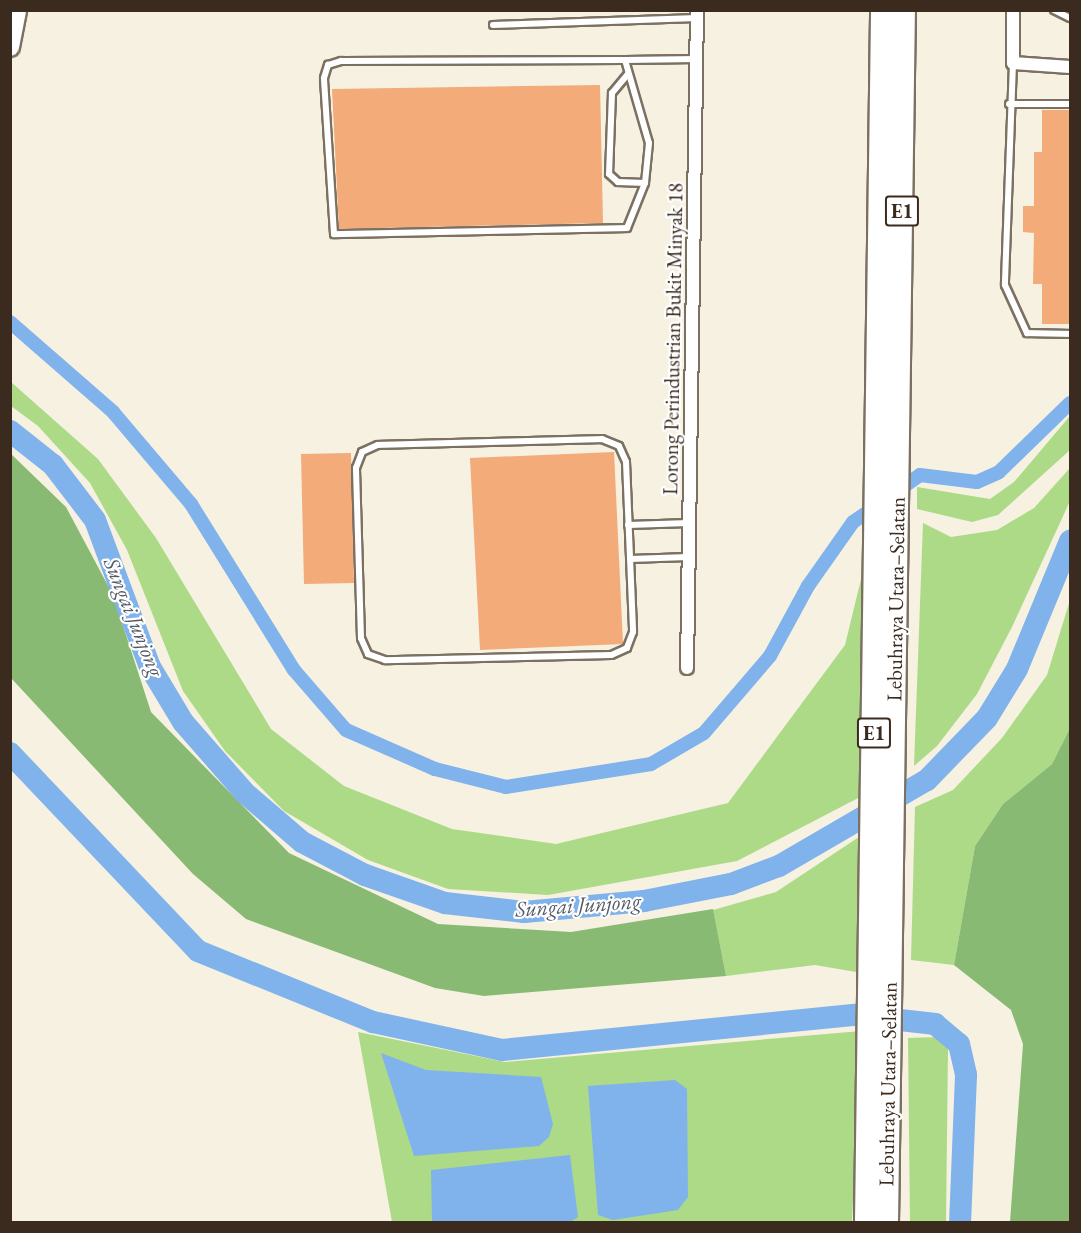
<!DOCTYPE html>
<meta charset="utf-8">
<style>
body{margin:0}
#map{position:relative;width:1081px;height:1233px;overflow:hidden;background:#f6f1e1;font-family:"EB Garamond",serif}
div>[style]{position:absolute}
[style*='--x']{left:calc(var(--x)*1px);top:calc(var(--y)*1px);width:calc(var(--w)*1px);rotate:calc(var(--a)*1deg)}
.green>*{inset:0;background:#acda87}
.forest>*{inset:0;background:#89ba74}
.water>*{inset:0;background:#80b2ec}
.canal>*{height:14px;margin:-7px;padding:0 7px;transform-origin:7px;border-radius:7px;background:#80b2ec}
.river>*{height:22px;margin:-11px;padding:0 11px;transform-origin:11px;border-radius:11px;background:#80b2ec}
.building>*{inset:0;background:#f2ab79}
.roads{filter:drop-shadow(2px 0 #7c7062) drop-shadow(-2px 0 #7c7062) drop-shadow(0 2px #7c7062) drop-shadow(0 -2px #7c7062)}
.lane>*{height:6px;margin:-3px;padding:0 3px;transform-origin:3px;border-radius:3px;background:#fff}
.street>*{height:12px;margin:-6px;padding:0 6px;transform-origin:6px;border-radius:6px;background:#fff}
.secondary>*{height:18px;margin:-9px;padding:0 9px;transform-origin:9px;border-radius:9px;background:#fff}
.highway>*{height:24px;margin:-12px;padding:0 12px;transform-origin:12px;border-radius:12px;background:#fff}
span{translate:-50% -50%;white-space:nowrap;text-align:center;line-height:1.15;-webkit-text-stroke:4.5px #fff;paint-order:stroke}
.shield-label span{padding:2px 4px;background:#fff;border:2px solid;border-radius:4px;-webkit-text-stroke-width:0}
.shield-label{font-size:20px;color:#3b2a1e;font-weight:700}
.street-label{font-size:21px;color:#3b2a1e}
.water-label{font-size:22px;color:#535a66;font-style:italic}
.frame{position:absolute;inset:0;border:12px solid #3b2a1e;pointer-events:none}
</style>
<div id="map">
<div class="green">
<div style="clip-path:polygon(11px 382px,98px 459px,156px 538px,271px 729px,344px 786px,452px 829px,556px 844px,728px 803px,845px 645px,864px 567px,862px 796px,737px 861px,548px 895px,448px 889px,368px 860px,284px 811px,225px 751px,183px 691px,127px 550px,90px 483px,38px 426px,11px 406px)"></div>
<div style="clip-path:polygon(1070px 416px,1070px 450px,998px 515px,972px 522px,917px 509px,917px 487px,990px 499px,1014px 482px)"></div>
<div style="clip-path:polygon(1070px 468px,1070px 501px,1012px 627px,977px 694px,937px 746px,914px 766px,923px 523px,951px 537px,997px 530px,1034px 508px)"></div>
<div style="clip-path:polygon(1070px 600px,1070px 728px,1052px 764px,1003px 804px,975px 846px,954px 965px,911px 960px,915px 807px,953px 790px,1002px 738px,1047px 675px)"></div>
<div style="clip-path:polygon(862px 835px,862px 973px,815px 965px,726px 976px,713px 910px,776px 892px)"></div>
<div style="clip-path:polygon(861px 1031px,852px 1222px,392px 1222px,358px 1032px,505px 1062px)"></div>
<div style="clip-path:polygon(938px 1037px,948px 1049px,946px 1222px,910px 1222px,908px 1038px)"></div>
</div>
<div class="forest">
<div style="clip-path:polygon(10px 453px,66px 507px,113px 595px,151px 712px,289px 853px,438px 924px,571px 932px,713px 909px,726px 976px,484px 996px,435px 988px,246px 919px,193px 874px,11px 678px)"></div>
<div style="clip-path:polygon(1070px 728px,1070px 1222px,1010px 1222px,1023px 1044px,1011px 1010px,954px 965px,975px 846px,1003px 804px,1052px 764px)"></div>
</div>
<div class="water">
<div style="clip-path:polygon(381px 1053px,426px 1070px,541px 1077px,553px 1124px,549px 1137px,539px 1146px,414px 1156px)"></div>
<div style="clip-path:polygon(675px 1080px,687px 1089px,688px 1197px,678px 1210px,613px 1220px,598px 1215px,588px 1086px)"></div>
<div style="clip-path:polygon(570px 1155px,578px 1217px,570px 1222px,432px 1222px,431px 1170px)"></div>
</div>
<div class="canal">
<div style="--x:10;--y:322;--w:137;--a:41.1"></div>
<div style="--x:113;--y:412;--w:121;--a:49.7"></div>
<div style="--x:191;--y:504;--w:195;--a:58.2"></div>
<div style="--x:294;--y:670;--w:79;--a:49.1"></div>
<div style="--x:346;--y:730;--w:97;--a:23.7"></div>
<div style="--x:435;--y:769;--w:73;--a:14.2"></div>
<div style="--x:506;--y:787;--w:147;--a:-9"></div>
<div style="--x:651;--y:764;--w:61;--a:-30.3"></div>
<div style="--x:704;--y:733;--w:101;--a:-49.4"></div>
<div style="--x:770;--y:656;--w:80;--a:-61.5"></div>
<div style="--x:808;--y:586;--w:78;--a:-54.9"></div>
<div style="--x:853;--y:522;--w:30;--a:-34"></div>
<div style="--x:893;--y:494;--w:33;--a:-35"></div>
<div style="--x:920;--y:475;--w:57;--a:7"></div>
<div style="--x:977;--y:482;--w:24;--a:-24"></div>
<div style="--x:999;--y:472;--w:99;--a:-44.2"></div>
</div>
<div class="river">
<div style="--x:10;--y:431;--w:55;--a:38.3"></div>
<div style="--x:53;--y:465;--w:69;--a:52.6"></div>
<div style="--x:95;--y:520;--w:157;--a:69.5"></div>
<div style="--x:150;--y:667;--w:64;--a:59"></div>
<div style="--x:183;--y:722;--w:94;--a:48.9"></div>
<div style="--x:245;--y:793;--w:75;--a:40.7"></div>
<div style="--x:302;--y:842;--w:71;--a:27.6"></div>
<div style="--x:365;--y:875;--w:85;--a:19.3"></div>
<div style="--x:445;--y:903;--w:80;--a:6.5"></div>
<div style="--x:524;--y:912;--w:121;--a:-5.2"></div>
<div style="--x:644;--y:901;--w:89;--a:-11.1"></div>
<div style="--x:731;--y:884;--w:51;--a:-20.6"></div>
<div style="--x:779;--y:866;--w:171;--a:-30.2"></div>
<div style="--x:927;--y:780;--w:86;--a:-45.9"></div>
<div style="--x:987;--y:718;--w:57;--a:-58.5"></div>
<div style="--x:1017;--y:669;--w:139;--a:-67.5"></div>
<div style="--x:10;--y:753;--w:273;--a:46.5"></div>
<div style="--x:198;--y:951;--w:189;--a:22.1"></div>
<div style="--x:373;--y:1022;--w:132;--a:12.2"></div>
<div style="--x:502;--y:1050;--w:355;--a:-5.7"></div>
<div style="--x:855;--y:1015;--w:81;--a:6.4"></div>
<div style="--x:935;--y:1024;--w:31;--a:40"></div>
<div style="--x:959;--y:1044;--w:32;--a:77"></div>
<div style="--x:966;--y:1075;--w:147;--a:92.3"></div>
</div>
<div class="building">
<div style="clip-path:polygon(600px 85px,603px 223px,339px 229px,332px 89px)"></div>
<div style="clip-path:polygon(1042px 110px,1071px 110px,1071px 324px,1042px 324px,1042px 284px,1033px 284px,1034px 233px,1023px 232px,1023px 206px,1034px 206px,1034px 152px,1042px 152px)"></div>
<div style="clip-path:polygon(614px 452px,623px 644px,480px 650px,470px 458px)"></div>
<div style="clip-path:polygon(351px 453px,354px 583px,304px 584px,301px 454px)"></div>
</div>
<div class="roads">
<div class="lane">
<div style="--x:1054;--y:10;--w:18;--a:27"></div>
<div style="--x:493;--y:25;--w:204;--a:-2"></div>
<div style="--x:625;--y:60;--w:86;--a:73.9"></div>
<div style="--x:649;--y:143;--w:40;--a:95.7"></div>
<div style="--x:645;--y:183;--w:48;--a:111.8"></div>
<div style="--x:627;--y:228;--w:293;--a:178.8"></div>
<div style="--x:334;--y:234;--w:156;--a:-93.7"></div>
<div style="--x:324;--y:78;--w:14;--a:-73"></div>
<div style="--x:328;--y:65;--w:14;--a:-17"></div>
<div style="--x:341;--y:61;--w:284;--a:-0.2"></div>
<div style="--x:625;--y:60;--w:72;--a:-0.8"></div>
<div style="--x:1013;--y:63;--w:222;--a:92.1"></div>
<div style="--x:1005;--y:285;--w:53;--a:65.4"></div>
<div style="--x:1027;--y:333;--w:43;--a:1.3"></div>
<div style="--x:628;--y:74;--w:25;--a:130"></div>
<div style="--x:612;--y:93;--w:81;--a:92.1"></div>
<div style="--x:609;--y:174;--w:12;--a:42"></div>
<div style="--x:618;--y:182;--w:27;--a:2"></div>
<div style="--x:1009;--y:104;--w:61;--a:0"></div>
<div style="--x:602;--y:439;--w:18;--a:22"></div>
<div style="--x:619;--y:446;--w:17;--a:66"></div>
<div style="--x:626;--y:462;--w:170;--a:87.6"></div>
<div style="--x:633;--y:632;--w:17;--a:111"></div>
<div style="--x:627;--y:648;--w:17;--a:156"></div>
<div style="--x:611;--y:655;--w:226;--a:178.7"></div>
<div style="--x:385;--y:660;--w:18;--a:-161"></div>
<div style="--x:368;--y:654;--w:17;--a:-114"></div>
<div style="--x:361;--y:638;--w:170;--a:-91.7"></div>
<div style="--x:356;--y:468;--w:17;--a:-69"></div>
<div style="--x:362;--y:452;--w:17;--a:-24"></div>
<div style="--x:378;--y:445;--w:224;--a:-1.5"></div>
<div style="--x:628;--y:525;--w:61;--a:-1.9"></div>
<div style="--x:630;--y:559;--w:58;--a:-2"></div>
</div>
<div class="street">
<div style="--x:1013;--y:10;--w:53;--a:90"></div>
<div style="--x:1013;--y:63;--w:57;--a:4"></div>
<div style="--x:687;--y:668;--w:658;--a:-89.13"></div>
</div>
<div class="secondary">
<div style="--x:10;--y:47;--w:38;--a:-79"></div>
</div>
<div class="highway">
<div style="--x:867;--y:1222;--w:1212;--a:-89.24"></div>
<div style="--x:886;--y:1222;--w:1212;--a:-89.2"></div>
</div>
</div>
<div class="shield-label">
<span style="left:902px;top:211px">E1</span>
<span style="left:874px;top:733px">E1</span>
</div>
<div class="street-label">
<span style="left:673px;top:339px;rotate:-89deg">Lorong Perindustrian Bukit Minyak 18</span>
<span style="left:896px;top:599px;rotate:-89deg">Lebuhraya Utara–Selatan</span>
<span style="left:888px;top:1084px;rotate:-89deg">Lebuhraya Utara–Selatan</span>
</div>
<div class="water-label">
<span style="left:134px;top:617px;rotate:68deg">Sungai Junjong</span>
<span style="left:578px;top:905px;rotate:-4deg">Sungai Junjong</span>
</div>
<div class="frame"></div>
</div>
